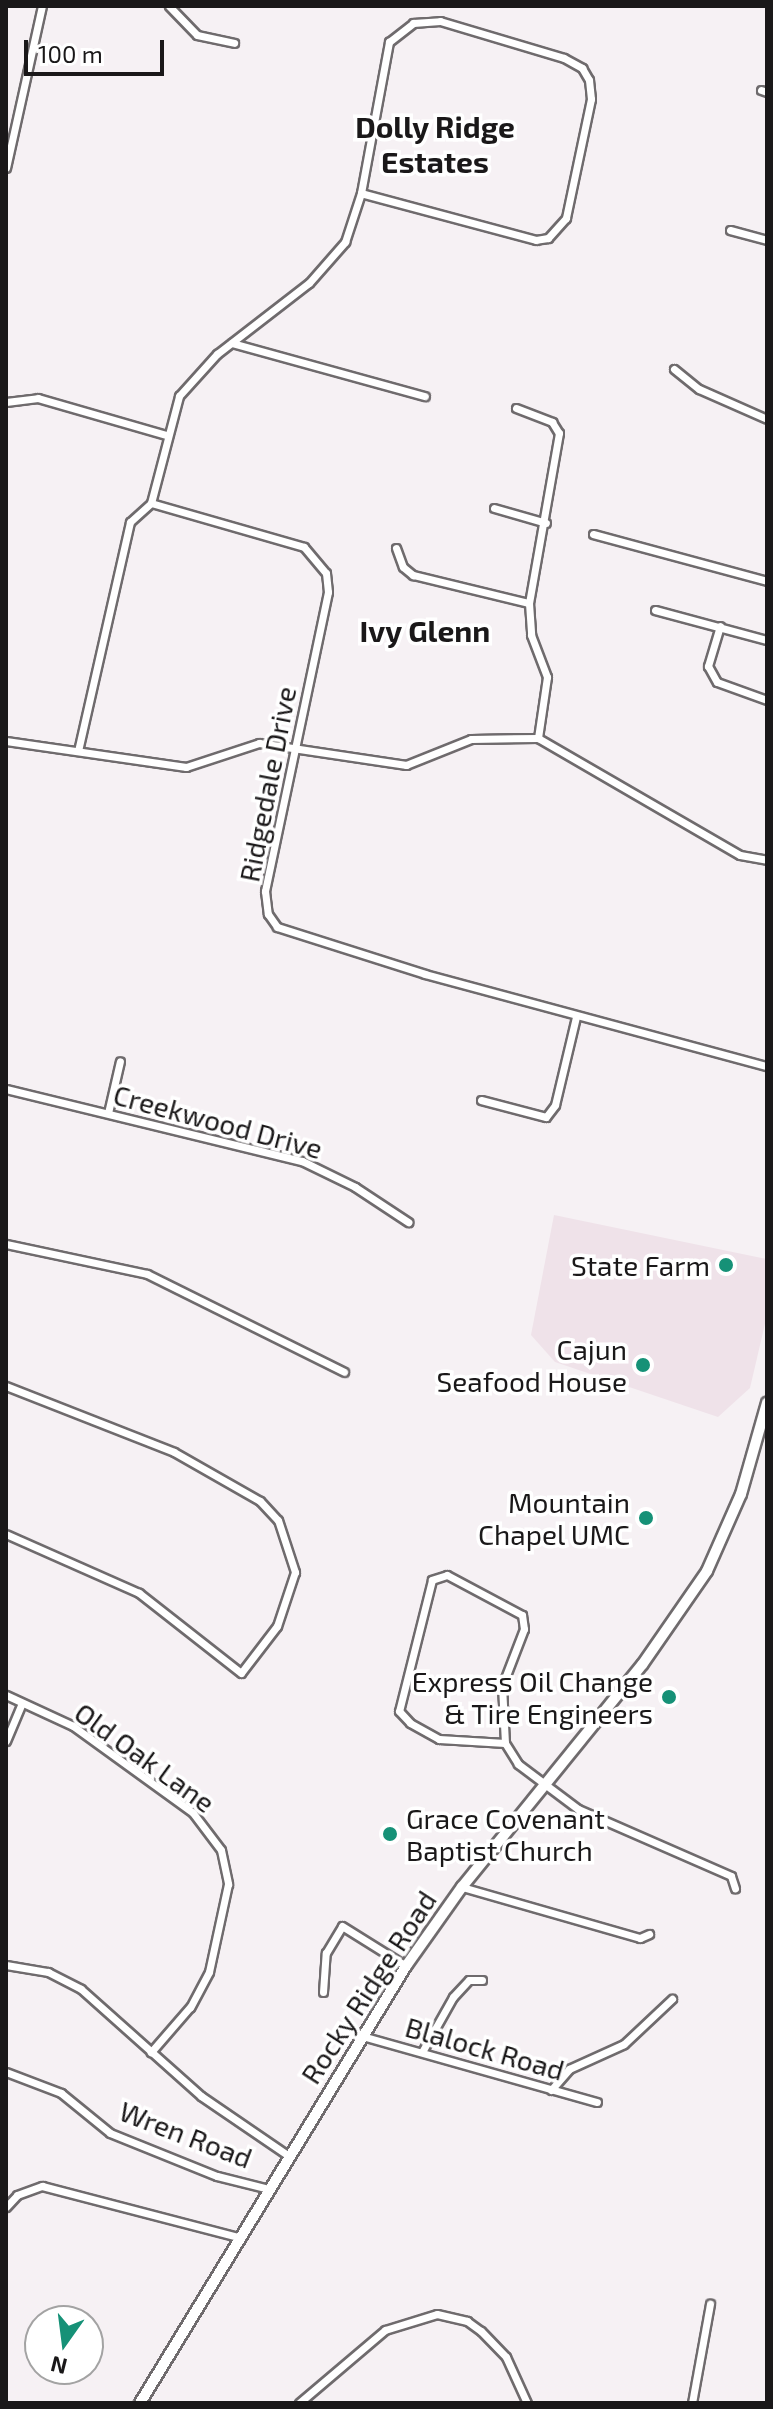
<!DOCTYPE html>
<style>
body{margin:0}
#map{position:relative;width:773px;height:2409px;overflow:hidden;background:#f6f1f4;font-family:"Exo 2",sans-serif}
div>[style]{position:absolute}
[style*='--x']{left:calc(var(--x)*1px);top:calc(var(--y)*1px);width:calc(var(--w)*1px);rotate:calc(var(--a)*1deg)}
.built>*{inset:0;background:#efe2e9}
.roads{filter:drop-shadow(2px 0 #6f6b6d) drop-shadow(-2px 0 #6f6b6d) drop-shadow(0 2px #6f6b6d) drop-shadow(0 -2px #6f6b6d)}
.minor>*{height:7px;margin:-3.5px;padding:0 3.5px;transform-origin:3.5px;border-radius:3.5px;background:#fff}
.secondary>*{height:10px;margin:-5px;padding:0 5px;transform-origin:5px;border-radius:5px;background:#fff}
.dots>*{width:22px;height:22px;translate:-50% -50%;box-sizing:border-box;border:4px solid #fff;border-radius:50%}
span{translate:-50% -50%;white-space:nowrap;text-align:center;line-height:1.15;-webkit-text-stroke:7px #fff;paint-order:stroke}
.street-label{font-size:28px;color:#1a1819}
.poi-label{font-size:28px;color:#1a1819}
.right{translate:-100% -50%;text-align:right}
.left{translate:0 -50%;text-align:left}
.neighbourhood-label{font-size:30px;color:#1a1819;font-weight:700}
.frame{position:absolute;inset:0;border:8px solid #1a1819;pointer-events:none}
.north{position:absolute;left:24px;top:2305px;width:80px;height:80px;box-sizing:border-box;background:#fff;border:2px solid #a3a3a3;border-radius:50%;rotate:194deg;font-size:22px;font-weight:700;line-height:32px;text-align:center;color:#1a1819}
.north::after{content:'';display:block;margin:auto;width:28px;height:36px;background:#169177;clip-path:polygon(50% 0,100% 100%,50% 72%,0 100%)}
.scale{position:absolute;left:24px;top:40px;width:140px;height:36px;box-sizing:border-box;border:4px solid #1a1819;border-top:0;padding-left:10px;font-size:24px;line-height:28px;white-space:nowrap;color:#1a1819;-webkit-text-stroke:6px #fff;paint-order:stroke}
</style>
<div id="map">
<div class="built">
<div style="clip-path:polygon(554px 1215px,767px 1259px,767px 1315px,750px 1388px,718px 1417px,555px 1362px,531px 1335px)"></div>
</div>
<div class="roads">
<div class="minor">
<div style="--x:169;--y:6;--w:40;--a:46"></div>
<div style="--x:197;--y:35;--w:38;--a:12"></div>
<div style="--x:761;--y:90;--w:6;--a:18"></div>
<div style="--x:6;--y:168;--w:166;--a:-77.5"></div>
<div style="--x:730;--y:230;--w:38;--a:15"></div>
<div style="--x:232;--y:343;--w:200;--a:15.4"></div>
<div style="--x:674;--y:369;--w:32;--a:39"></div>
<div style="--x:699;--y:389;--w:74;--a:23.8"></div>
<div style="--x:6;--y:402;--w:32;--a:-7"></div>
<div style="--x:38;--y:398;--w:133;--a:16.1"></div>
<div style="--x:516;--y:408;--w:39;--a:21"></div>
<div style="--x:552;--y:422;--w:13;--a:58"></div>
<div style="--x:559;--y:433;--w:173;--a:100"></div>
<div style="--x:529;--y:603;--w:32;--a:86"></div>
<div style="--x:531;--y:635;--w:45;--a:69.1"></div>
<div style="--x:547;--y:677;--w:62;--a:98.4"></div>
<div style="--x:151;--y:503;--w:159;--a:16"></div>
<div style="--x:304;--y:547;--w:34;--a:50"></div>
<div style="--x:326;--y:573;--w:19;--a:84"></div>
<div style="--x:328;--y:592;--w:306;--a:101.9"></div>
<div style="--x:265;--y:891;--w:23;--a:83"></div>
<div style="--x:268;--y:914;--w:16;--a:55"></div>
<div style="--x:277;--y:927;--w:155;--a:17.6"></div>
<div style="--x:425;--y:974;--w:354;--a:15.1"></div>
<div style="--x:494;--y:508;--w:54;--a:16.1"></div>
<div style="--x:593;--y:534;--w:180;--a:15.1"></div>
<div style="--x:396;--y:548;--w:20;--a:70"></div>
<div style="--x:403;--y:567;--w:13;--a:39"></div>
<div style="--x:413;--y:575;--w:119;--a:13.6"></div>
<div style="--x:655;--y:610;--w:116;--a:15"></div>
<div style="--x:720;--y:626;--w:42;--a:106.7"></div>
<div style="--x:708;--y:666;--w:18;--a:61"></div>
<div style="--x:717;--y:682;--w:53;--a:19.8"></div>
<div style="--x:6;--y:741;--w:182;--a:8.2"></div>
<div style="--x:186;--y:767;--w:77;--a:-18.2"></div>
<div style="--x:259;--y:743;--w:149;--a:8.5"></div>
<div style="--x:406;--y:765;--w:70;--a:-21.8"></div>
<div style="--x:471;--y:739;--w:67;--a:-0.9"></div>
<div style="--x:538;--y:738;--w:233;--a:30.1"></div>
<div style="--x:740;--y:855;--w:27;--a:10"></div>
<div style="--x:78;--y:751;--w:235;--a:-77.2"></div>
<div style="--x:130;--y:522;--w:28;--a:-42"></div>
<div style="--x:151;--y:503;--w:111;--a:-75.3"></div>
<div style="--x:179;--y:396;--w:57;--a:-47.9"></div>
<div style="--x:217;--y:354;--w:116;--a:-37.7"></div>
<div style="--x:309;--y:283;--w:55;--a:-48.7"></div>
<div style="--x:345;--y:242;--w:52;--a:-71.9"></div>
<div style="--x:361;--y:193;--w:154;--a:-79.5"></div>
<div style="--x:389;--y:42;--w:31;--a:-38"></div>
<div style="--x:413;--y:23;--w:27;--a:-4"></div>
<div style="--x:440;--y:21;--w:129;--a:16.6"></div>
<div style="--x:564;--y:58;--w:21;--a:29"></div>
<div style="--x:582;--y:68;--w:14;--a:60"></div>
<div style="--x:589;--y:80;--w:19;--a:84"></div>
<div style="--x:591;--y:99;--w:122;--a:101.9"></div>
<div style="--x:566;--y:218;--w:27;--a:132"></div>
<div style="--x:548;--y:238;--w:12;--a:171"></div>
<div style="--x:536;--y:240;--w:181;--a:-165"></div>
<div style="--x:6;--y:1089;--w:305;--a:13.7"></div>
<div style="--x:302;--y:1161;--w:59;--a:26.1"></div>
<div style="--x:355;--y:1187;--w:64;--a:33.4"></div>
<div style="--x:481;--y:1100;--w:67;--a:14.7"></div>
<div style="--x:546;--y:1117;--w:15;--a:-53"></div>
<div style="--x:555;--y:1105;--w:90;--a:-76.6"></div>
<div style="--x:108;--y:1113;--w:53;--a:-77"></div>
<div style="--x:6;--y:1244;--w:144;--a:12"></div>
<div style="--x:147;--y:1274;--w:220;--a:26.4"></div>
<div style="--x:6;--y:1386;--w:180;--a:21.4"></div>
<div style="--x:174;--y:1452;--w:99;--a:29.7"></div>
<div style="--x:260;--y:1501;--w:26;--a:47"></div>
<div style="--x:278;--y:1520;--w:55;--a:71.9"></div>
<div style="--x:295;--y:1572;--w:57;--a:108.4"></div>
<div style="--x:277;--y:1626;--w:59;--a:127.5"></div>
<div style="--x:241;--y:1673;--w:130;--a:-141.9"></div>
<div style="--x:139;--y:1593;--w:145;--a:-156.1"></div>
<div style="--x:6;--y:1695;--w:74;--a:24.8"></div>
<div style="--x:73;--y:1726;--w:148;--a:35.9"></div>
<div style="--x:193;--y:1813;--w:46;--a:52.9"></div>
<div style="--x:221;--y:1850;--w:35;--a:78"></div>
<div style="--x:228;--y:1884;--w:90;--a:102.2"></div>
<div style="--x:209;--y:1972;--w:40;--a:118"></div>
<div style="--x:190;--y:2007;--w:60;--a:130.9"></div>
<div style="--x:6;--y:1741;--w:41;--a:-67.2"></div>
<div style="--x:505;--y:1743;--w:57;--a:-93"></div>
<div style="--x:502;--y:1686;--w:61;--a:-68.9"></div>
<div style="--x:524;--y:1629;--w:14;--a:-98"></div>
<div style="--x:522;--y:1615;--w:85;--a:-151.9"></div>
<div style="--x:447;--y:1575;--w:16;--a:162"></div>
<div style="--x:432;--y:1580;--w:135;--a:104.1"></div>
<div style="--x:399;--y:1711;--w:16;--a:47"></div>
<div style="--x:410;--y:1723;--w:33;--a:29"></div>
<div style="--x:439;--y:1739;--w:66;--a:3.5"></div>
<div style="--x:505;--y:1743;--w:25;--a:58"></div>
<div style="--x:518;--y:1764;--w:75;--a:36.9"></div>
<div style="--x:578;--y:1809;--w:167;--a:23.6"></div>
<div style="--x:731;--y:1876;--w:13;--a:72"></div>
<div style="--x:462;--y:1887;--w:185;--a:16"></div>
<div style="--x:640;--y:1938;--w:10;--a:-24"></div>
<div style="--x:6;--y:1965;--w:43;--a:9.5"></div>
<div style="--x:48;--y:1972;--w:37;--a:27"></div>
<div style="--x:81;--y:1989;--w:161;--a:41.7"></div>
<div style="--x:201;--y:2096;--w:107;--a:34.3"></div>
<div style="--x:323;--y:1992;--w:39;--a:-86"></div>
<div style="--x:326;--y:1953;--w:31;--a:-59"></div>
<div style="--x:342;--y:1926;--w:75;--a:32"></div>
<div style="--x:362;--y:2036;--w:244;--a:15.7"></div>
<div style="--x:422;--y:2052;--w:63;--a:-60.6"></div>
<div style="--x:453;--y:1997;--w:23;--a:-47"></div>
<div style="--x:469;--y:1980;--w:13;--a:0"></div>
<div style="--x:6;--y:2072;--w:59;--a:20.9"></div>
<div style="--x:61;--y:2093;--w:63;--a:39.2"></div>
<div style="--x:110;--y:2133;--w:115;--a:21.9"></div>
<div style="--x:217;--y:2176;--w:54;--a:14"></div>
<div style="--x:551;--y:2090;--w:28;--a:-49"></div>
<div style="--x:569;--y:2069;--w:60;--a:-24.4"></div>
<div style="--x:624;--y:2044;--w:66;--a:-43.2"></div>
<div style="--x:6;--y:2207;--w:16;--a:-47"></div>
<div style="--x:17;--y:2195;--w:27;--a:-20"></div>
<div style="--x:42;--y:2186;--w:206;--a:14.6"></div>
<div style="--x:299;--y:2403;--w:113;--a:-40.3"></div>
<div style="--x:385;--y:2330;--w:54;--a:-17.1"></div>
<div style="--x:437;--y:2314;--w:31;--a:13"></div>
<div style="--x:467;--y:2321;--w:17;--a:36"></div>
<div style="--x:481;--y:2331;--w:36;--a:46"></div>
<div style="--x:506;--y:2357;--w:51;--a:65.5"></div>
<div style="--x:692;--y:2403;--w:101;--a:-79.7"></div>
</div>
<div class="secondary">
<div style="--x:140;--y:2403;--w:512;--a:-58.67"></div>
<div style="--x:406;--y:1966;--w:97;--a:-54.7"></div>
<div style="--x:462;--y:1887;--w:286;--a:-51"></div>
<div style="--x:642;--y:1665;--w:114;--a:-55.3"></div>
<div style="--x:707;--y:1571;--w:84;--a:-66.2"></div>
<div style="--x:741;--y:1494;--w:95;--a:-74.1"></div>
</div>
</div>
<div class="dots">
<div style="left:726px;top:1265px;background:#169177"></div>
<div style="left:643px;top:1365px;background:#169177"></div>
<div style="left:646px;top:1518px;background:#169177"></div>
<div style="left:669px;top:1697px;background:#169177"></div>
<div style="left:390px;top:1834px;background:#169177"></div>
</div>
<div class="street-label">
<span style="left:267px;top:784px;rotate:-79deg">Ridgedale Drive</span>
<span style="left:218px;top:1121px;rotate:15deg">Creekwood Drive</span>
<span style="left:145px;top:1757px;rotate:36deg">Old Oak Lane</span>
<span style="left:368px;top:1987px;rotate:-57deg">Rocky Ridge Road</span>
<span style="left:485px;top:2048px;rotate:16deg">Blalock Road</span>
<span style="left:186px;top:2134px;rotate:21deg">Wren Road</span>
</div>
<div class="poi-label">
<span class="right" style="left:710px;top:1265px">State Farm</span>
<span class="right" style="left:627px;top:1365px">Cajun<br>Seafood House</span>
<span class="right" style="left:630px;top:1518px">Mountain<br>Chapel UMC</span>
<span class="right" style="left:653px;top:1697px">Express Oil Change<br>&amp; Tire Engineers</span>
<span class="left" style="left:406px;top:1834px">Grace Covenant<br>Baptist Church</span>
</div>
<div class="neighbourhood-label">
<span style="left:435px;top:143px">Dolly Ridge<br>Estates</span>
<span style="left:425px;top:630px">Ivy Glenn</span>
</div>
<div class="frame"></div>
<div class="north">N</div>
<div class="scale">100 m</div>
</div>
